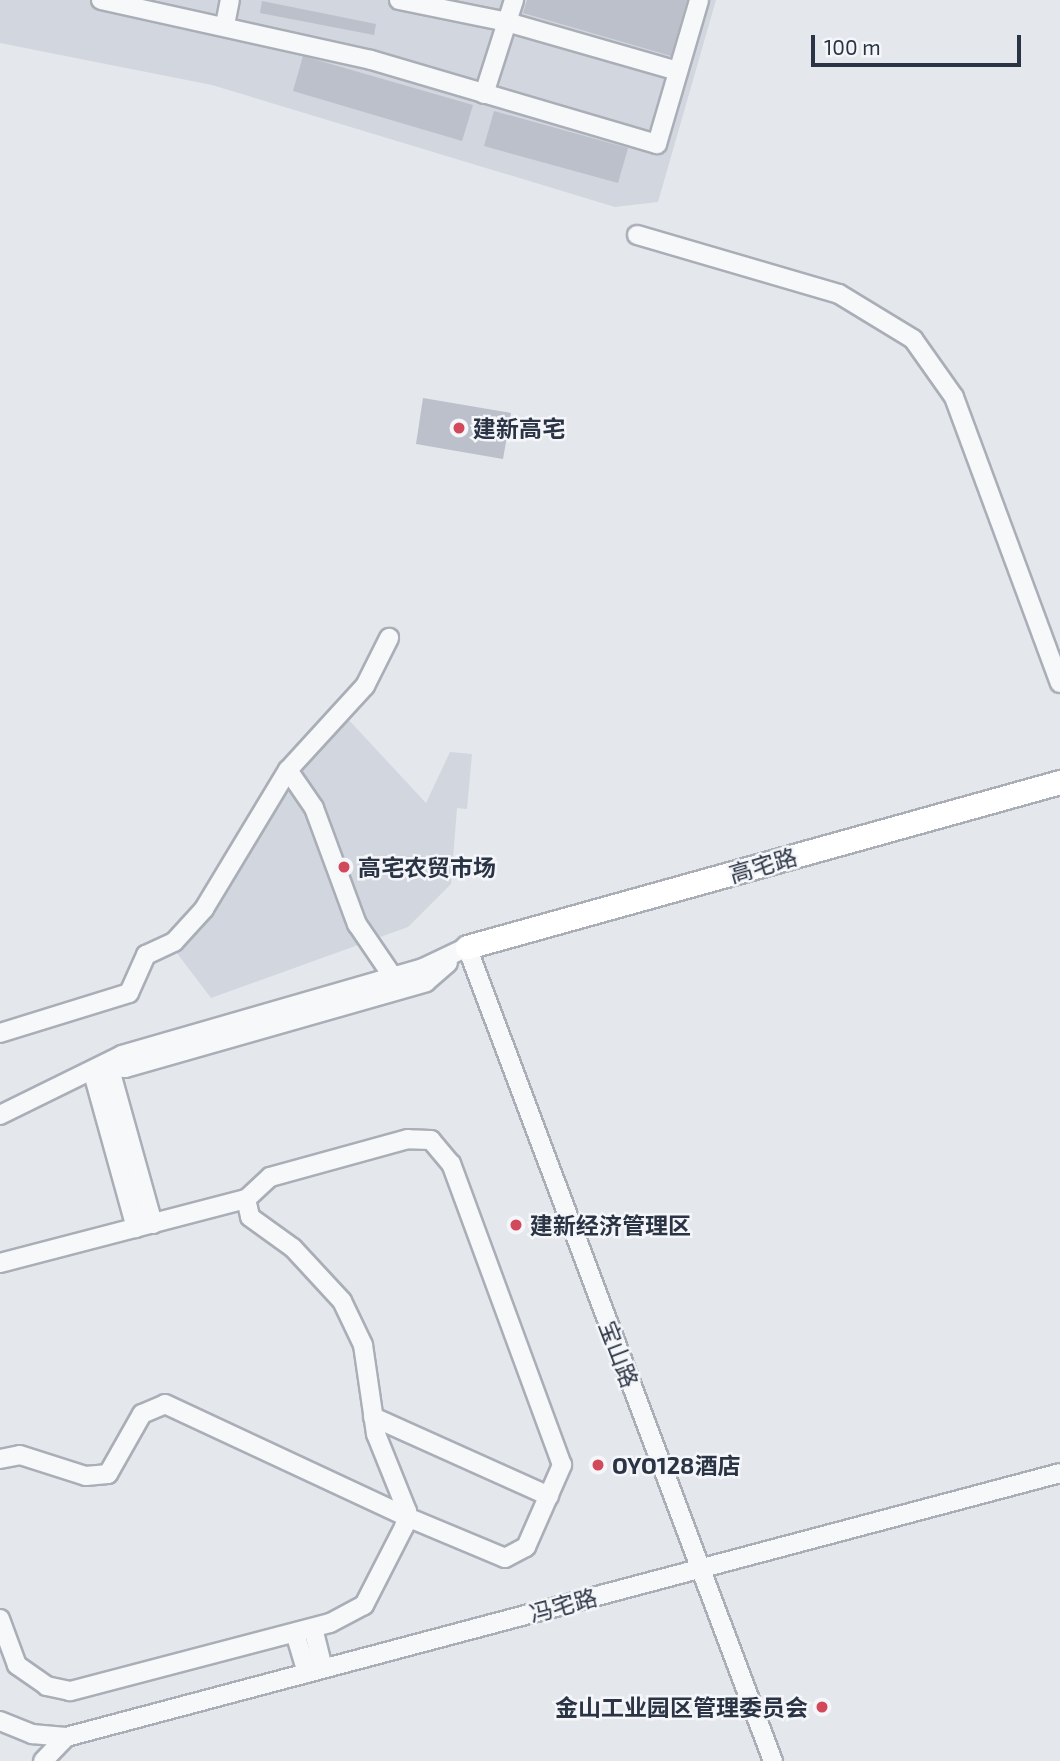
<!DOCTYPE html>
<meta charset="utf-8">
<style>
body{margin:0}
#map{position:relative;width:1060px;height:1761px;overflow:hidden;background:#e4e7ec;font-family:"Exo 2","Noto Sans SC",sans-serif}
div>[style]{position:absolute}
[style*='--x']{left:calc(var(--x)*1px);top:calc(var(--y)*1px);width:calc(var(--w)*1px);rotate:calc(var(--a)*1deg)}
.built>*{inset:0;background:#d2d6de}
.building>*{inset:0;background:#bbc0ca}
.roads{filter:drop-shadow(2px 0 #a9aeb7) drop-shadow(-2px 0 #a9aeb7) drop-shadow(0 2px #a9aeb7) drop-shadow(0 -2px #a9aeb7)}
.minor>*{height:18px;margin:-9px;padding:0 9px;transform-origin:9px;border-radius:9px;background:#f7f8fa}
.major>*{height:23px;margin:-11.5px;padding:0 11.5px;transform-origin:11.5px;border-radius:11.5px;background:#fff}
.dots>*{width:19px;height:19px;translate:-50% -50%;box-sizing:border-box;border:4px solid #f4f6f9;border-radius:50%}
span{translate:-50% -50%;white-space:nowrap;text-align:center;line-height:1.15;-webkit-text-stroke:5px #f4f6f9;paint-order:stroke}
.poi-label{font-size:23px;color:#2b3445;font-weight:700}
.left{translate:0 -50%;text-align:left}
.right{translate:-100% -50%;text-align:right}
.street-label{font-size:23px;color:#2b3445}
.scale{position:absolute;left:811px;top:35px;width:210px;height:32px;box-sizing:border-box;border:4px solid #2b3445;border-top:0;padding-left:9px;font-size:21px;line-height:24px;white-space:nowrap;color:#2b3445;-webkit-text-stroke:5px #f4f6f9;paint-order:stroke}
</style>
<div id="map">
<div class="built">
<div style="clip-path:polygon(0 0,716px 0,658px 202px,615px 207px,212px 85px,0 43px)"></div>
<div style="clip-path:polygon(346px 717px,426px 803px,450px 752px,472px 754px,467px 809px,457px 808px,451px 884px,408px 927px,211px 998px,173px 948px,202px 927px,269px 803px)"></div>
</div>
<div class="building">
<div style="clip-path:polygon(527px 0,687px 0,671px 56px,523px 13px)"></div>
<div style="clip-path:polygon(262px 1px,376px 24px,374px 35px,260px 13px)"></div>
<div style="clip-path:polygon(303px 56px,473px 105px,462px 141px,293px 91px)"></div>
<div style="clip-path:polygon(494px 111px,628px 148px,618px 183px,484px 146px)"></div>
<div style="clip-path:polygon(423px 398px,511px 413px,503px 459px,416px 444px)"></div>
</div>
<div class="roads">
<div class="minor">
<div style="--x:101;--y:0;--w:277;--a:12.5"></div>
<div style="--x:371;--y:60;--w:298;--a:16.4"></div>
<div style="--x:657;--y:144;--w:150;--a:-73.7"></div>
<div style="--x:399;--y:0;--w:110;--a:11.5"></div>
<div style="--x:507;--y:22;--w:178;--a:16"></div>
<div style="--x:225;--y:25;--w:25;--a:-79"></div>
<div style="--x:484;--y:94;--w:99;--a:-72.3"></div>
<div style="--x:637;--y:235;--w:210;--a:16.3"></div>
<div style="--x:839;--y:294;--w:87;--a:31.3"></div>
<div style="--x:913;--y:339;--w:71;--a:54.7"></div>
<div style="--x:954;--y:397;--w:305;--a:69.7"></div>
<div style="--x:288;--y:770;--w:46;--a:55.6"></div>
<div style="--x:314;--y:808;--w:124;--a:69.7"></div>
<div style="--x:357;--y:924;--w:64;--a:55.8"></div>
<div style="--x:467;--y:947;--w:870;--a:69.4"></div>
<div style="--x:0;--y:1033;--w:135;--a:-17.2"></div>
<div style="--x:129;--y:993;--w:42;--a:-65.9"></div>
<div style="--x:146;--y:955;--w:31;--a:-25"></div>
<div style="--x:174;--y:942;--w:45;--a:-47.7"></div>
<div style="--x:204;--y:909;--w:162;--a:-58.9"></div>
<div style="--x:288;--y:770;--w:114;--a:-47.5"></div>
<div style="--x:365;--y:686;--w:54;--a:-63.4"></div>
<div style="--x:109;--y:1066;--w:16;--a:7"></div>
<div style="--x:125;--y:1068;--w:313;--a:-15.9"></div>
<div style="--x:426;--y:982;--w:29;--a:-41"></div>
<div style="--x:109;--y:1066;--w:164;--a:74.4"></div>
<div style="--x:93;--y:1073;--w:161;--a:74.5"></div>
<div style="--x:0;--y:1115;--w:136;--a:-26.2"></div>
<div style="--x:122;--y:1055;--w:313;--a:-16.1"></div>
<div style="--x:423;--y:968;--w:49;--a:-25.5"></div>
<div style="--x:0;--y:1263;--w:254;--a:-14.6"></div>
<div style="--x:373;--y:1417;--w:193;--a:24.2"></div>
<div style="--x:0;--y:1459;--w:20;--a:-11"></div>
<div style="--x:20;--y:1455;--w:69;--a:17.7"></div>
<div style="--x:86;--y:1476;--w:22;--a:-5"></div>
<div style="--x:108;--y:1474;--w:69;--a:-60.5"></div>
<div style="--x:142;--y:1414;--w:25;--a:-23"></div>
<div style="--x:165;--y:1404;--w:267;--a:25"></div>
<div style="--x:407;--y:1517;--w:106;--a:22.7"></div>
<div style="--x:505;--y:1558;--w:24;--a:-28"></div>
<div style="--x:526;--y:1547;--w:90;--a:-66.3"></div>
<div style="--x:562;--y:1465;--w:321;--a:-110.2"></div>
<div style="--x:451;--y:1164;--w:31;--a:-130"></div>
<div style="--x:431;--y:1140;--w:23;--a:-178"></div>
<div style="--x:408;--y:1139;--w:143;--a:164.6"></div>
<div style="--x:270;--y:1177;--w:33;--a:137"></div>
<div style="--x:246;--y:1199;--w:18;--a:77"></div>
<div style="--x:250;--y:1217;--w:53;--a:35.8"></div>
<div style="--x:293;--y:1248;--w:72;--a:47.2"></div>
<div style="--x:342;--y:1301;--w:49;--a:64.5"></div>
<div style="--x:363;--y:1345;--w:90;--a:81.7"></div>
<div style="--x:376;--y:1434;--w:83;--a:68.1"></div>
<div style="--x:407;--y:1511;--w:6;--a:90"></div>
<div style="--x:407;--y:1517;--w:10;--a:107"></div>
<div style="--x:404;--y:1527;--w:88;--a:117.1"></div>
<div style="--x:364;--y:1605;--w:38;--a:152"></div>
<div style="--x:330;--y:1623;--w:269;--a:165.3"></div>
<div style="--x:70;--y:1691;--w:24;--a:-168"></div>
<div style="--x:47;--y:1686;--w:37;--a:-145"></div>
<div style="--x:17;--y:1665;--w:49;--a:-110.3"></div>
<div style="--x:313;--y:1628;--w:41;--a:76"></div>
<div style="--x:295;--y:1633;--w:42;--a:73.3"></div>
<div style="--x:0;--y:1721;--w:35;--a:22"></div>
<div style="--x:32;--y:1734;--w:34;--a:5"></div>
<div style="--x:66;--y:1737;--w:1028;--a:-14.87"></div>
<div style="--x:43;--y:1761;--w:33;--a:-46"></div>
</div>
<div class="major">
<div style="--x:467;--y:947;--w:616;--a:-15.55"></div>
</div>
</div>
<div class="dots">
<div style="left:459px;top:428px;background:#d1495b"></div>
<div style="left:344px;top:867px;background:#d1495b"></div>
<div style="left:516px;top:1225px;background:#d1495b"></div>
<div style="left:598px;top:1465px;background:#d1495b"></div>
<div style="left:822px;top:1707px;background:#d1495b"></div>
</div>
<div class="poi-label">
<span class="left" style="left:473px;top:428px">建新高宅</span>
<span class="left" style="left:358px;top:867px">高宅农贸市场</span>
<span class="left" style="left:530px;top:1225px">建新经济管理区</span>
<span class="left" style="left:612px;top:1465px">OYO128酒店</span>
<span class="right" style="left:808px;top:1707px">金山工业园区管理委员会</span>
</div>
<div class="street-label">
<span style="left:763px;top:865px;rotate:-16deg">高宅路</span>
<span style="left:619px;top:1354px;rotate:69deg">宝山路</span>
<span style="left:563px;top:1605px;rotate:-15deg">冯宅路</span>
</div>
<div class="scale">100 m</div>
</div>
